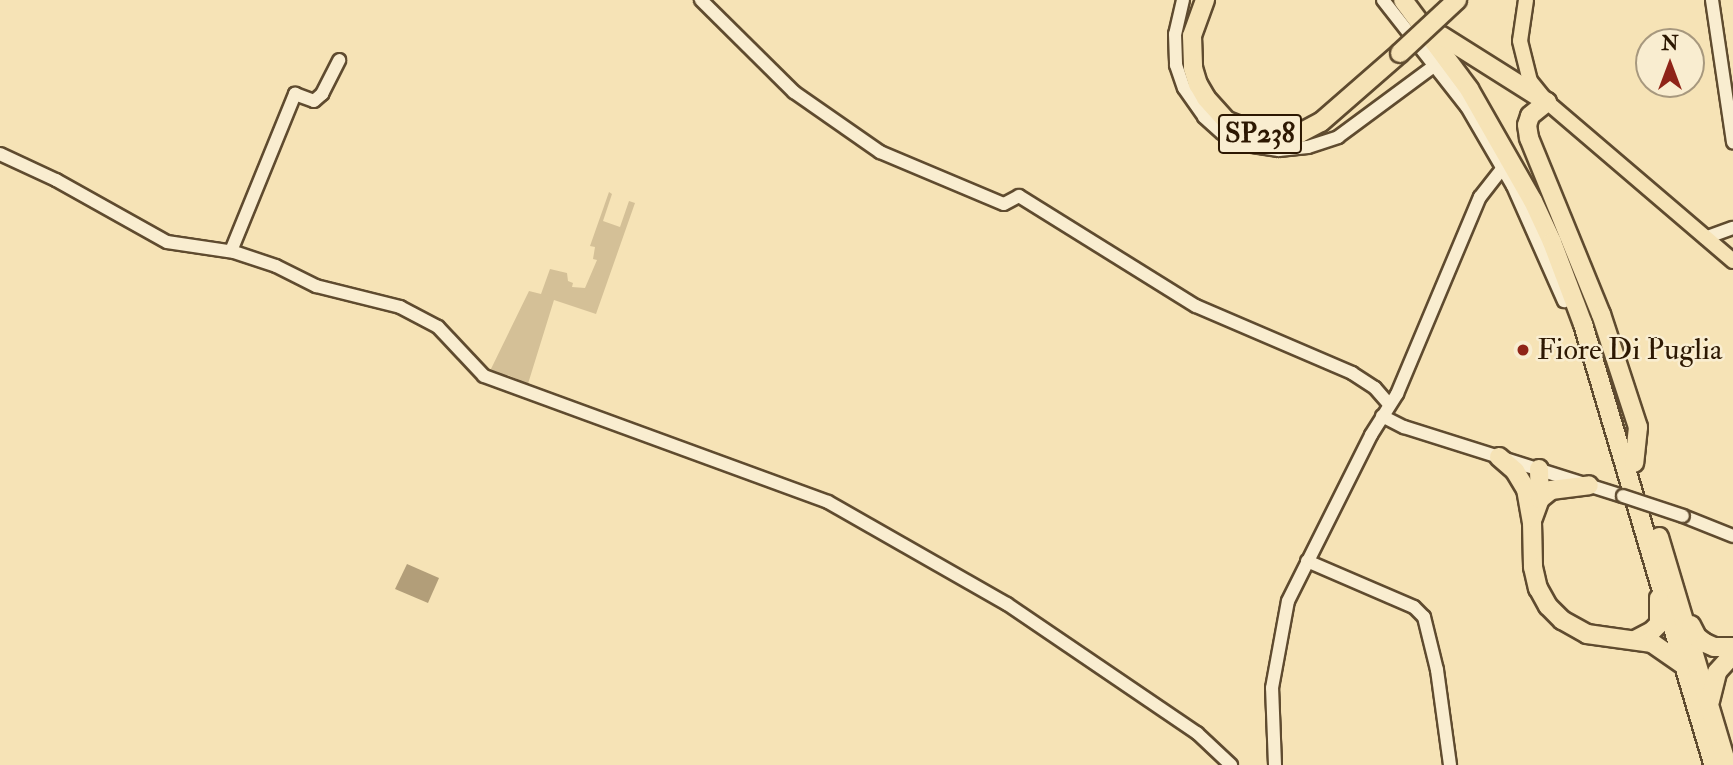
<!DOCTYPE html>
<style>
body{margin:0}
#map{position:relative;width:1733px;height:765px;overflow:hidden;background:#f6e3b6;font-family:"IM FELL Double Pica",serif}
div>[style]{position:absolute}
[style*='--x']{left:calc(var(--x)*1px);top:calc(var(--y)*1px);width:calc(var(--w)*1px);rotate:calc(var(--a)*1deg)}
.green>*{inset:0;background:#d4c097}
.water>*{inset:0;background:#b29e79}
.roads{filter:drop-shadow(2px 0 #5f4b2f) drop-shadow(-2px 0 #5f4b2f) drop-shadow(0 2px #5f4b2f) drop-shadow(0 -2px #5f4b2f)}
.minor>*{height:12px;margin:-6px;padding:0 6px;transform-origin:6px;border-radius:6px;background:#f9edd0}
.major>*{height:14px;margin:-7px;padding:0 7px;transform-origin:7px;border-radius:7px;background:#f6e3b6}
.highway>*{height:18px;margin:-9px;padding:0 9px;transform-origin:9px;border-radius:9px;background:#f6e3b6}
.bridges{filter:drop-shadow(2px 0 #5f4b2f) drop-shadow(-2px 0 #5f4b2f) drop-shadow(0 2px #5f4b2f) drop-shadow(0 -2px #5f4b2f)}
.minor-bridge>*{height:12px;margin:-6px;padding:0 6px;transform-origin:6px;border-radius:6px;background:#f9edd0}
.highway-bridge>*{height:18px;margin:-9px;padding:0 9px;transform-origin:9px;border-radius:9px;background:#f6e3b6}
.dots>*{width:19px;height:19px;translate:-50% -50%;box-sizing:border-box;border:4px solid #f9edd0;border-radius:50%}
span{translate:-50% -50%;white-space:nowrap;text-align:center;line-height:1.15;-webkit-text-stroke:5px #f9edd0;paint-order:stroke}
.shield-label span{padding:2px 5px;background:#f9edd0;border:2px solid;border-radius:5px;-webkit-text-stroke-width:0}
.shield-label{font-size:28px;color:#2d1802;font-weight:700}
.poi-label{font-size:30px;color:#2d1802}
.left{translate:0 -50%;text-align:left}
.north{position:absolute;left:1635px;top:28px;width:70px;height:70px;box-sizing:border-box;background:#f9edd0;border:2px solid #a7987e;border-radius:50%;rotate:0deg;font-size:19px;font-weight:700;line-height:28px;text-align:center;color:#2d1802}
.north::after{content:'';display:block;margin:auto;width:24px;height:32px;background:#8f2418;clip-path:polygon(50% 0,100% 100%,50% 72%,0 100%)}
</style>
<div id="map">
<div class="green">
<div style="clip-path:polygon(609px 192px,612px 194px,603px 221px,620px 227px,629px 201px,635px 203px,596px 314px,554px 300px,527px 387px,517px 384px,517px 379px,508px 375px,503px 379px,489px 373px,529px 291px,541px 294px,550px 269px,567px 273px,568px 281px,573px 283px,572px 287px,585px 288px,597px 260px,593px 259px,595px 247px,590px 246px)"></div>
</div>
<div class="water">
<div style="clip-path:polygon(407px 564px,439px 578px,428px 603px,395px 589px)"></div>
</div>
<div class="roads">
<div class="minor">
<div style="--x:701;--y:0;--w:131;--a:44.7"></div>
<div style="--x:794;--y:92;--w:105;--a:34.9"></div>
<div style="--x:880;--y:152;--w:134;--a:22.8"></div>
<div style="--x:1004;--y:204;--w:17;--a:-28"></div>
<div style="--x:1019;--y:196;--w:208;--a:31.9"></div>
<div style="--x:1196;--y:306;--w:170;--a:23.2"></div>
<div style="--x:1352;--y:373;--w:27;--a:33"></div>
<div style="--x:1375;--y:388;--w:21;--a:49"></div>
<div style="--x:1183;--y:0;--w:35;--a:103"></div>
<div style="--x:1175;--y:34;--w:31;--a:88"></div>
<div style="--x:1176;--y:65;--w:24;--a:71"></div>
<div style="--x:1184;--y:88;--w:35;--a:55"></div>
<div style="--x:1204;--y:117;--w:24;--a:42"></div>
<div style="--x:1222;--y:133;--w:27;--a:27"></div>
<div style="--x:1246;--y:145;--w:33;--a:9"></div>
<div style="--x:1279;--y:150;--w:29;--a:-6"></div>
<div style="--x:1308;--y:147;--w:32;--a:-18"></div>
<div style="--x:1338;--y:137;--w:119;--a:-36.5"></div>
<div style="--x:1383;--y:0;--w:136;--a:51.9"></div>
<div style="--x:1467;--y:107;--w:91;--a:59.8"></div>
<div style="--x:1513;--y:186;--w:126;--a:66.1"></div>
<div style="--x:1712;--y:0;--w:144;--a:81.6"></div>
<div style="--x:0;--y:154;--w:62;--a:24.9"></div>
<div style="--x:56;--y:180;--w:127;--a:29.2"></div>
<div style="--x:167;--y:242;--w:68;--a:8.5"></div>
<div style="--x:234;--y:252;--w:44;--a:18.4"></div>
<div style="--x:276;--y:266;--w:45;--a:26.6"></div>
<div style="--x:316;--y:286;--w:87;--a:14"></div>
<div style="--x:400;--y:307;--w:43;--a:27.8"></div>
<div style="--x:438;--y:327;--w:67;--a:46.8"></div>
<div style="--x:484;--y:376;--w:366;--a:20.1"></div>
<div style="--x:828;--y:502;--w:206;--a:29.7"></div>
<div style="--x:1007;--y:604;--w:230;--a:34.2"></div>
<div style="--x:1197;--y:733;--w:47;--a:43.3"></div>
<div style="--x:1705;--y:238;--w:30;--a:-20"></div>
<div style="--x:231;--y:251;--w:170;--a:-67.8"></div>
<div style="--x:295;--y:94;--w:20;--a:20"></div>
<div style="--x:314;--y:101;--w:11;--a:-41"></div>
<div style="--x:322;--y:94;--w:38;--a:-63"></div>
<div style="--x:1382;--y:416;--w:25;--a:27"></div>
<div style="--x:1404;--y:427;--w:230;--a:17.5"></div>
<div style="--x:1683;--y:516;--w:54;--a:21.8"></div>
<div style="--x:1307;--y:561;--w:116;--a:23.3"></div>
<div style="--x:1414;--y:607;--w:14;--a:45"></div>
<div style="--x:1424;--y:617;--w:55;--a:76.2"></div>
<div style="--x:1437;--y:670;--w:96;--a:82.2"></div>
<div style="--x:1275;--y:765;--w:77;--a:-92.2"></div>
<div style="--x:1272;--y:688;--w:88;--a:-79.6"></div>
<div style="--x:1288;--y:601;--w:186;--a:-63.4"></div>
<div style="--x:1371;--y:435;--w:49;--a:-57.6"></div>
<div style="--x:1397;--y:394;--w:214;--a:-67.2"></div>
<div style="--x:1480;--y:197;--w:37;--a:-52"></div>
</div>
<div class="major">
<div style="--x:1526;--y:0;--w:41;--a:98.3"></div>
<div style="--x:1520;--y:41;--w:41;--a:76"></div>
<div style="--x:1530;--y:81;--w:27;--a:51"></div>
<div style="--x:1547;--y:102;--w:245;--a:40.5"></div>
</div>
<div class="highway">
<div style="--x:1205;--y:0;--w:38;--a:110"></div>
<div style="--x:1192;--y:36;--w:32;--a:88"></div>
<div style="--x:1193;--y:68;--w:17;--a:73"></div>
<div style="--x:1198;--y:84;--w:16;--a:60"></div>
<div style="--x:1206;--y:98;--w:31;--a:48"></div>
<div style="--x:1227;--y:121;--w:33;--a:21"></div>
<div style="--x:1258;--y:133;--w:16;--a:14"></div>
<div style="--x:1274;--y:137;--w:26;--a:-9"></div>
<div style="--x:1300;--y:133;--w:24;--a:-28"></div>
<div style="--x:1321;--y:122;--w:105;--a:-41.1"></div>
<div style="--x:1403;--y:0;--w:111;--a:53.4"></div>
<div style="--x:1469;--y:89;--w:129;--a:60.3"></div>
<div style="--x:1533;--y:201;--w:45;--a:65.1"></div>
<div style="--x:1552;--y:242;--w:88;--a:69.3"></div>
<div style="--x:1583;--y:324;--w:460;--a:73.5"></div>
<div style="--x:1442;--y:36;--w:124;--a:32.2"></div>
<div style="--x:1547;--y:102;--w:22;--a:141"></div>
<div style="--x:1530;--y:116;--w:9;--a:108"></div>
<div style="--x:1527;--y:125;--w:13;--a:81"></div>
<div style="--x:1529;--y:138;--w:190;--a:67.8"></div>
<div style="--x:1601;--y:314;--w:119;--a:71.9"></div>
<div style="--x:1638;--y:427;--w:36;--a:96"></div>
<div style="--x:1499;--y:457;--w:21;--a:41"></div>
<div style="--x:1515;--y:471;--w:21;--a:59"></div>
<div style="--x:1526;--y:489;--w:34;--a:80"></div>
<div style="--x:1532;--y:522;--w:45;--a:88.7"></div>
<div style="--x:1533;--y:567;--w:22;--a:77"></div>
<div style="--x:1538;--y:588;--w:21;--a:61"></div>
<div style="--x:1548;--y:606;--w:20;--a:45"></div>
<div style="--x:1562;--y:620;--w:29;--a:29"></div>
<div style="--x:1587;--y:634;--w:66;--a:7.9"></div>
<div style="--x:1652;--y:643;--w:40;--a:34.9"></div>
<div style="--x:1540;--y:499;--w:14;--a:-39"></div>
<div style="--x:1551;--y:490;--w:38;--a:-7"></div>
<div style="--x:1533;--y:518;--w:20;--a:-70"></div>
<div style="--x:1540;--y:499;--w:30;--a:-92"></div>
<div style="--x:1659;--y:537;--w:238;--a:73.4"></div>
<div style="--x:1691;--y:625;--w:13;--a:63"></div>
<div style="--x:1697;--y:637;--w:10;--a:37"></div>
<div style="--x:1705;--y:643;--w:10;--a:24"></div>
<div style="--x:1714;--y:647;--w:19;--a:0"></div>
<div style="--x:1635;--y:640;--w:19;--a:-28"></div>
<div style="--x:1652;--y:631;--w:10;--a:-45"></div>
<div style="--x:1659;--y:624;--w:26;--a:-90"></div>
<div style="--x:1710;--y:701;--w:30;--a:-76"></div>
<div style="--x:1717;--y:672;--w:24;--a:-48"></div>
</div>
</div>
<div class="bridges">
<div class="minor-bridge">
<div style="--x:1623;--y:496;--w:63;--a:18.4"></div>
</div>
<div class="highway-bridge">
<div style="--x:1400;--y:53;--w:78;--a:-42.9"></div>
</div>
</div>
<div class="dots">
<div style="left:1523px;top:350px;background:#8f2418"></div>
</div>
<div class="shield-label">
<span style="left:1260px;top:134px">SP238</span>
</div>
<div class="poi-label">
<span class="left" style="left:1537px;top:350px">Fiore Di Puglia</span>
</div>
<div class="north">N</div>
</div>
